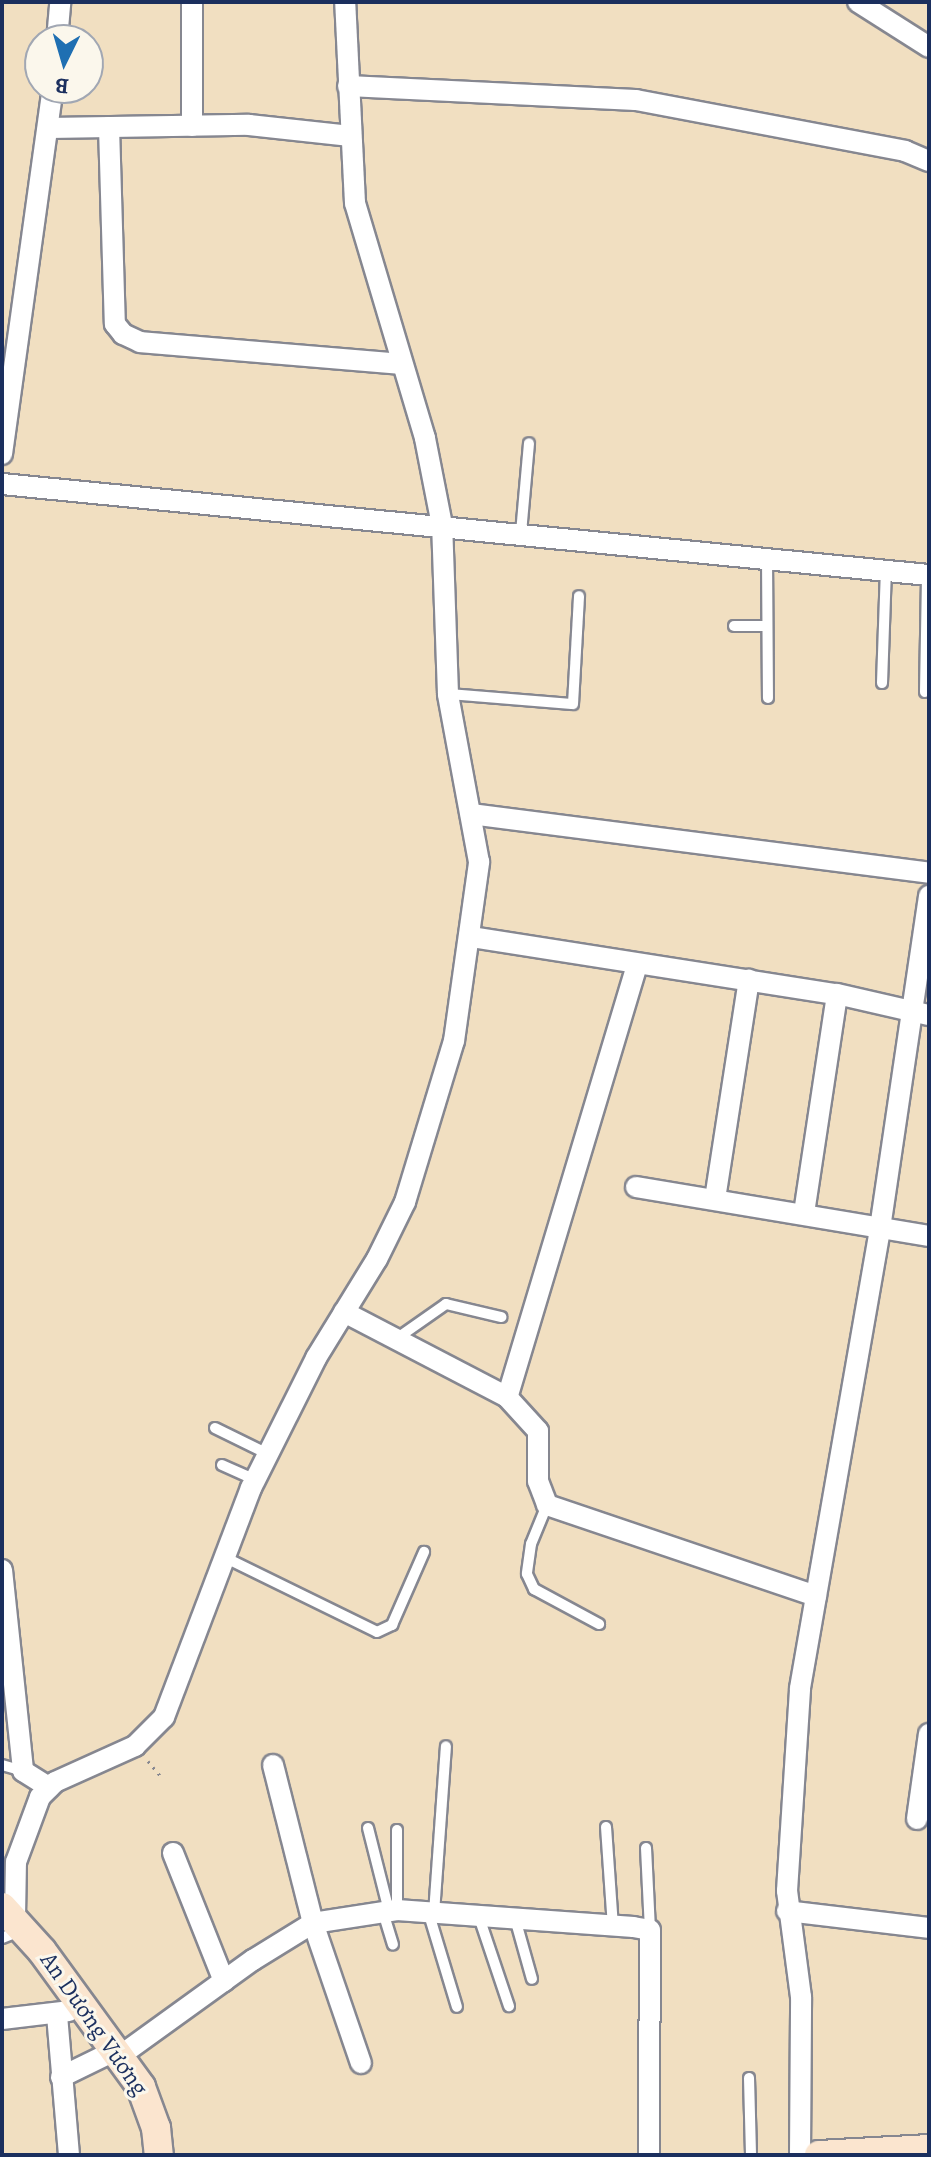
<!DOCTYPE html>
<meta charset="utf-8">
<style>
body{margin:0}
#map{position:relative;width:931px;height:2157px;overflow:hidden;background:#f1dfc1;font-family:Alegreya,serif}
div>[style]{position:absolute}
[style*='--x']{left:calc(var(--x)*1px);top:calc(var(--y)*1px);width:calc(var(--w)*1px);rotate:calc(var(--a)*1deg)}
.path>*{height:3px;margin-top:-1.5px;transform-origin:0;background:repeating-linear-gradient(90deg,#868790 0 2px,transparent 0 8px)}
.roads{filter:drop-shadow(2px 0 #868790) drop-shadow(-2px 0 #868790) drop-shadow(0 2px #868790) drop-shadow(0 -2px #868790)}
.lane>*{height:10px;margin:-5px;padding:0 5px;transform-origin:5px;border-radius:5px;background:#fff}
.street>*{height:20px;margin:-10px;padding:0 10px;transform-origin:10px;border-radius:10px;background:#fff}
.secondary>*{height:28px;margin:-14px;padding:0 14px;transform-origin:14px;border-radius:14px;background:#fbe5cf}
span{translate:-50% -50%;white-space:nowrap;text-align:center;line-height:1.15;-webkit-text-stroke:6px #fbf7ec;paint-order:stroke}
.street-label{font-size:24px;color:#1b2f5e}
.frame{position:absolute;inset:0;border:4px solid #1b2f5e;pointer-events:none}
.north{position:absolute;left:24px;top:24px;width:80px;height:80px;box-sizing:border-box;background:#fbf7ec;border:2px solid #a1a7b3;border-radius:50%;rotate:185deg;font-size:22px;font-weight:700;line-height:32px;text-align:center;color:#1b2f5e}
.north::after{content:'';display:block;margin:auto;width:28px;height:36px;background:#1f6fb2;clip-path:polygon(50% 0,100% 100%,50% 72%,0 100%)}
</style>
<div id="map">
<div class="path">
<div style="--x:148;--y:1761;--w:23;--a:50"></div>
</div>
<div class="roads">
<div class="lane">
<div style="--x:521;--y:533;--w:90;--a:-84.9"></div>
<div style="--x:767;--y:558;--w:140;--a:89.6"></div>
<div style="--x:734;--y:626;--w:33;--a:0"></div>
<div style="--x:882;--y:683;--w:112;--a:-88"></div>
<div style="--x:925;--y:692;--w:117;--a:-89"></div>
<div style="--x:448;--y:694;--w:125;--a:4.6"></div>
<div style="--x:573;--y:704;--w:108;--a:-86.8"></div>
<div style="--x:396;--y:1339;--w:61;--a:-35"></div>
<div style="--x:446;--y:1304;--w:57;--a:13.3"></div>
<div style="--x:215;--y:1428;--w:59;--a:26.1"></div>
<div style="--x:222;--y:1465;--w:36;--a:24"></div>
<div style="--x:547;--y:1505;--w:42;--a:112.3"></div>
<div style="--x:531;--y:1544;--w:30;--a:98"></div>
<div style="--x:527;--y:1574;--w:17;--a:65"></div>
<div style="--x:534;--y:1589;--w:74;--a:28.3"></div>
<div style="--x:224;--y:1557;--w:170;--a:26.1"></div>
<div style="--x:377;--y:1632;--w:17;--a:-25"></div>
<div style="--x:392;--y:1625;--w:80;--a:-66.3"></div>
<div style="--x:2;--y:1765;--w:22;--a:16"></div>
<div style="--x:606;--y:1827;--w:99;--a:86"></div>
<div style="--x:368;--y:1828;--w:86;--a:75.8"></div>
<div style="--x:397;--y:1830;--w:80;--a:90"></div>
<div style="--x:646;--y:1848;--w:82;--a:87.2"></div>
<div style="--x:428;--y:1911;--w:100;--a:73.2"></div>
<div style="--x:383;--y:1912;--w:34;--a:73"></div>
<div style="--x:434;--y:1913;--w:167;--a:-85.9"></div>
<div style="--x:480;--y:1920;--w:91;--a:71.4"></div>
<div style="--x:516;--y:1922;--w:59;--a:74.3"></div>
<div style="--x:2;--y:1938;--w:18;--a:-22"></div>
<div style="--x:749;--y:2078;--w:77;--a:88.5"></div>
</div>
<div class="street">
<div style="--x:858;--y:2;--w:84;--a:32.4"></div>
<div style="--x:57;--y:40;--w:38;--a:-85"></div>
<div style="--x:348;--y:86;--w:288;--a:2.8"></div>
<div style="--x:636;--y:100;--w:274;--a:10.7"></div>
<div style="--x:905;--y:151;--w:26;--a:23"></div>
<div style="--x:192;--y:126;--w:124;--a:-90"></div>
<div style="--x:109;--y:127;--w:197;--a:88.3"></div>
<div style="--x:115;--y:324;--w:13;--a:51"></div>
<div style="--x:123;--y:334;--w:19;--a:25"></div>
<div style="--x:140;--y:342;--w:262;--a:4.8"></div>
<div style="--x:49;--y:128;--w:200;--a:-0.9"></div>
<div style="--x:249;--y:125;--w:102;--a:6.2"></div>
<div style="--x:2;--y:454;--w:370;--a:-82.1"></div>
<div style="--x:2;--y:484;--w:931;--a:5.61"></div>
<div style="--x:471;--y:814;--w:462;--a:7.3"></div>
<div style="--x:471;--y:937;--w:370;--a:8.9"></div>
<div style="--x:837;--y:994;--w:94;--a:12.9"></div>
<div style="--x:637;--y:965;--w:451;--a:106.7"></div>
<div style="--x:507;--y:1397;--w:46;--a:47.6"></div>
<div style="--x:538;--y:1431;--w:50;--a:90"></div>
<div style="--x:538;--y:1481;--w:26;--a:69"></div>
<div style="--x:547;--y:1505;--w:284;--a:18.7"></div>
<div style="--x:636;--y:1187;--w:297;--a:9.5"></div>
<div style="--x:715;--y:1199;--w:222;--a:-81.2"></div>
<div style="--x:804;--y:1213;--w:221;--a:-81.4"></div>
<div style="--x:344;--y:1312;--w:184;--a:27.5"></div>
<div style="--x:2;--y:1570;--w:202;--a:84"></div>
<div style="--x:23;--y:1771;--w:31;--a:32"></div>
<div style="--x:273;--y:1765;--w:163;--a:75.8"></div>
<div style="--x:313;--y:1923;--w:148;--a:71.1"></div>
<div style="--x:917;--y:1819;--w:86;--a:-82"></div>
<div style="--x:173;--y:1853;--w:138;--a:68.3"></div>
<div style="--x:787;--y:1911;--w:143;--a:6.8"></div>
<div style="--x:15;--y:1917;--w:55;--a:-89"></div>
<div style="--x:16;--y:1862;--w:69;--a:-69.7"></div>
<div style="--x:40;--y:1797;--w:21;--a:-45"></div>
<div style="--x:55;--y:1782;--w:88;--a:-24.2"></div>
<div style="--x:135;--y:1746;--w:41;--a:-45"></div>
<div style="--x:164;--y:1717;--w:245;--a:-69.2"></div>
<div style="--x:251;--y:1488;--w:145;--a:-63.4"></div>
<div style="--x:316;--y:1358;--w:116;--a:-58.4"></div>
<div style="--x:377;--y:1259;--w:64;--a:-63.8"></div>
<div style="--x:405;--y:1202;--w:168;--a:-73.1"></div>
<div style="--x:454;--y:1041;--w:181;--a:-82"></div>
<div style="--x:479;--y:862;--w:171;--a:-100.5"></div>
<div style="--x:448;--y:694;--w:169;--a:-92"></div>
<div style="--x:442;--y:525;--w:89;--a:-101.1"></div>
<div style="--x:425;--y:438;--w:245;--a:-106.6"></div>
<div style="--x:355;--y:203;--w:201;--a:-92.8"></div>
<div style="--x:57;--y:2015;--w:141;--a:85.1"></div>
<div style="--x:2;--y:2019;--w:67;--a:-6.8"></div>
<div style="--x:117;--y:2058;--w:168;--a:-35.8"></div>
<div style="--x:253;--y:1960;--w:70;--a:-31.7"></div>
<div style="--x:313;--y:1923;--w:85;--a:-8.8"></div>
<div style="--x:397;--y:1910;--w:237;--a:4.1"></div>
<div style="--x:633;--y:1927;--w:17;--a:10"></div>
<div style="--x:650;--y:1930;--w:225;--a:90.3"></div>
<div style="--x:61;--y:2077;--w:57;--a:-26.1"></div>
<div style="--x:800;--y:2155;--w:158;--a:-89.6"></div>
<div style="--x:801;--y:1997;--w:107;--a:-97.5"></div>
<div style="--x:787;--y:1891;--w:203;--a:-86.3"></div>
<div style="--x:800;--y:1688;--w:460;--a:-80.1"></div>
<div style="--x:879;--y:1235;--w:343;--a:-81.6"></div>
</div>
<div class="secondary">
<div style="--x:2;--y:1907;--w:59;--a:47.7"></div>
<div style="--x:42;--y:1951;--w:168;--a:53.9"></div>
<div style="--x:141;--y:2087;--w:44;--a:69.9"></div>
<div style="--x:156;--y:2128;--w:27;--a:84"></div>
<div style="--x:819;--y:2155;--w:110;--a:-3.1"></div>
</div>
</div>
<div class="street-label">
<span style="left:94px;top:2024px;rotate:55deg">An Dương Vương</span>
</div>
<div class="frame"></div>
<div class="north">B</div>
</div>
